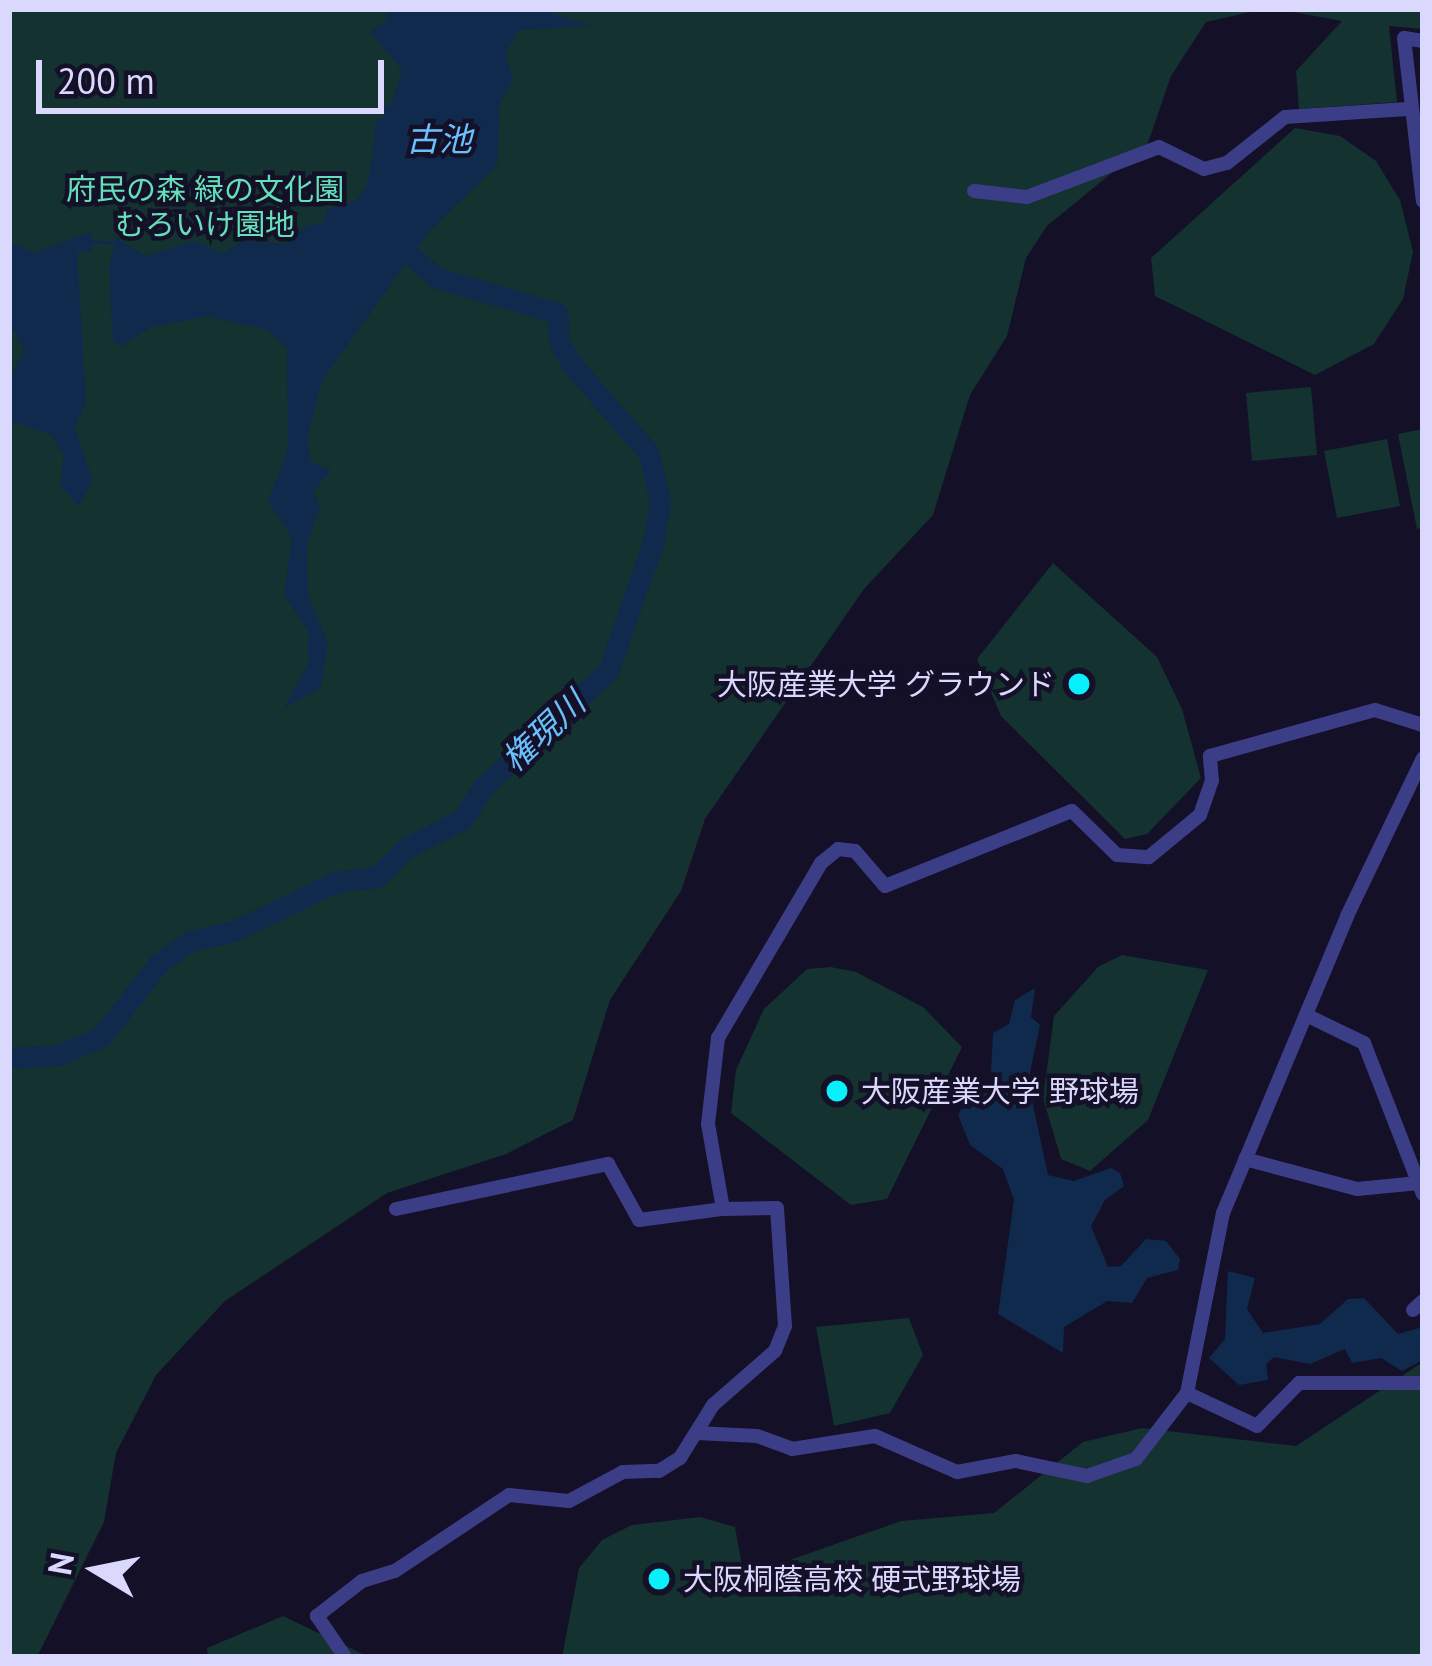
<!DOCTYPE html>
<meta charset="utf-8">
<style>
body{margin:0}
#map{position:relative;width:1432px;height:1666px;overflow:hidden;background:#131028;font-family:"PT Sans","Noto Sans JP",sans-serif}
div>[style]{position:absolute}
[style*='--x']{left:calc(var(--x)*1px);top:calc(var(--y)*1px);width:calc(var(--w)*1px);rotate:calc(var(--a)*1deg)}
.green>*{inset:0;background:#133230}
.water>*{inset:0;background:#0f2a4d}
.stream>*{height:3px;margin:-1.5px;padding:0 1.5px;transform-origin:1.5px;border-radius:1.5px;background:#0f2a4d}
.river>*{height:21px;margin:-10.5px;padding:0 10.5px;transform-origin:10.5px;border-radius:10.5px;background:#0f2a4d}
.street>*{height:14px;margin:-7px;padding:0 7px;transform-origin:7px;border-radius:7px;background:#3c3d87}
.dots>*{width:33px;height:33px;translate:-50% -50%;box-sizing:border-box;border:6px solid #131028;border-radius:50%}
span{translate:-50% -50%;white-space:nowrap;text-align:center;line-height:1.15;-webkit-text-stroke:9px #131028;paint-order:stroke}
.park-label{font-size:30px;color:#64dfba}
.poi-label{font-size:30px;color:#dbd8fe}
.right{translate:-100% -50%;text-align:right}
.left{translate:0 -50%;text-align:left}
.water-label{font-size:33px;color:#68c0fd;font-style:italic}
.frame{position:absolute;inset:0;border:12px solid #dbd8fe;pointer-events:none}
.north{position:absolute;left:36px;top:1510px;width:120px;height:120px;-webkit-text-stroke:9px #131028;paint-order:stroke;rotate:280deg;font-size:33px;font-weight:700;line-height:48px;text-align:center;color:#dbd8fe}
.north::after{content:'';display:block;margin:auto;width:42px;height:54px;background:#dbd8fe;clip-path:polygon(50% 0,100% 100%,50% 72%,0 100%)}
.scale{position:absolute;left:36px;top:60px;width:348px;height:54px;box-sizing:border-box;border:6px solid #dbd8fe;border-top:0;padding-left:15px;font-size:36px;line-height:42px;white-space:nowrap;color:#dbd8fe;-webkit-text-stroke:9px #131028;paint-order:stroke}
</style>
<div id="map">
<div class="green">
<div style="clip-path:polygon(9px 9px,1264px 9px,1206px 22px,1171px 76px,1148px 143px,1047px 226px,1026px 258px,1007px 336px,970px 395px,933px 515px,864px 589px,705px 819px,681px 891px,610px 1000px,573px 1120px,506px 1154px,387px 1193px,225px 1301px,156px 1375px,116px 1453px,104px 1522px,37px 1657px,9px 1657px)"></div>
<div style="clip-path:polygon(1277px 9px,1423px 9px,1423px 29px,1389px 26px,1397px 102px,1299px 109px,1296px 71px,1342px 21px)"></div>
<div style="clip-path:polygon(1295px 128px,1340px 136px,1376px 161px,1400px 200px,1413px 252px,1403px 299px,1374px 344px,1315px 375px,1155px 296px,1151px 258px)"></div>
<div style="clip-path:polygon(1311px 387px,1317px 455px,1252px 461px,1246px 393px)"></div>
<div style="clip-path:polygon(1423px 429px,1423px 528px,1417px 529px,1398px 434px)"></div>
<div style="clip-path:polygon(1387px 439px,1400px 506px,1337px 518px,1324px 451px)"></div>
<div style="clip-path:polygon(1053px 563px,1157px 657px,1182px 709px,1201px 778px,1147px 834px,1125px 839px,1001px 716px,977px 659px)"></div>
<div style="clip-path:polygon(1122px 955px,1208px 970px,1148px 1120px,1090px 1171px,1061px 1159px,1043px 1098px,1054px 1016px,1098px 967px)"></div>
<div style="clip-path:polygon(831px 967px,856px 972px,923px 1007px,962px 1047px,887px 1199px,851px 1205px,731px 1113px,736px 1070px,764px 1009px,807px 969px)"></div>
<div style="clip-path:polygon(909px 1318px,923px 1355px,890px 1413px,834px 1426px,816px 1327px)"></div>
<div style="clip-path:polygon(1423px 1362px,1423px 1657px,562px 1657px,579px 1568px,602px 1540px,632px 1525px,700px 1517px,735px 1527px,744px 1576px,901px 1521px,994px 1513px,1083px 1442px,1142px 1428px,1296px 1446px)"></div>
<div style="clip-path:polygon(283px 1616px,369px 1657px,208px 1657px,207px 1648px)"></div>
</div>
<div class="water">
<div style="clip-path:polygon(386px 9px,539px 9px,591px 26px,519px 30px,505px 54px,513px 79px,500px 104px,497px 165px,428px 233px,322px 380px,307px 440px,311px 462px,331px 470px,314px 491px,320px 506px,307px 543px,308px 595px,328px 643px,321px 688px,284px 708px,308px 664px,308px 631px,284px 595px,292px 538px,268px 501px,288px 449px,287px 349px,268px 330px,208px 316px,151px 327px,122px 346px,113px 342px,109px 268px,116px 237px,145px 256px,193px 241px,223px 253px,243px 241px,288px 244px,305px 226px,323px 223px,328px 209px,356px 201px,368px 183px,377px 118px,384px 118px,382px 105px,391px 106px,402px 70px,370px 32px,386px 20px)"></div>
<div style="clip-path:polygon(91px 231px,93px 251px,77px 253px,86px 401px,75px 428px,93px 481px,78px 506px,60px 484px,64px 455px,51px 435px,9px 421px,9px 381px,24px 349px,9px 321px,9px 241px,34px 253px)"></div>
<div style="clip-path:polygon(1035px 988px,1031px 1017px,1040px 1025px,1028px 1082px,1048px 1175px,1074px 1181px,1111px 1168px,1120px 1173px,1124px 1186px,1105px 1200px,1091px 1226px,1108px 1267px,1121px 1266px,1146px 1239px,1166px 1241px,1180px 1259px,1178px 1270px,1147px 1278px,1132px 1303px,1107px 1301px,1064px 1327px,1063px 1353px,998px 1314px,1014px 1200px,1003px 1169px,970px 1145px,958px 1115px,965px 1102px,990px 1091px,993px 1033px,1009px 1024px,1015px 1000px)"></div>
<div style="clip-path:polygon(1228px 1271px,1255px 1278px,1247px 1309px,1263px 1333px,1320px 1324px,1348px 1299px,1364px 1298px,1398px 1334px,1423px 1327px,1423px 1360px,1402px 1371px,1381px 1358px,1352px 1363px,1345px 1349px,1310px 1364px,1274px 1357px,1266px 1364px,1268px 1380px,1239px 1385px,1209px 1358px,1225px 1339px)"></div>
</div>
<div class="stream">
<div style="--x:88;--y:241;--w:26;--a:4"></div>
</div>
<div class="river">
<div style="--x:9;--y:1058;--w:50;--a:-3.4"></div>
<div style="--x:59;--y:1055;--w:46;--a:-23.2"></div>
<div style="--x:101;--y:1037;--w:93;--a:-52"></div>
<div style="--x:158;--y:964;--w:39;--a:-36"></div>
<div style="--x:190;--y:941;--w:45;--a:-12.8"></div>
<div style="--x:234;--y:931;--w:113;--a:-25.7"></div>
<div style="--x:336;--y:882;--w:41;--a:-7"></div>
<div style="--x:377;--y:877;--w:41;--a:-45"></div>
<div style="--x:406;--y:848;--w:64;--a:-27"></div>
<div style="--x:463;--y:819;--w:38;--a:-58"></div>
<div style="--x:483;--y:787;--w:171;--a:-42.9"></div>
<div style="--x:608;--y:671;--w:136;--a:-70.6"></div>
<div style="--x:653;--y:543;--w:42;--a:-80.3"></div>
<div style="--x:660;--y:502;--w:50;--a:-102.7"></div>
<div style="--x:649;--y:453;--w:116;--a:-131.1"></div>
<div style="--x:573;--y:366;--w:28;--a:-120"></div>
<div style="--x:559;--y:342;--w:29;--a:-94"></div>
<div style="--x:557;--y:313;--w:125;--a:-163.7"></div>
<div style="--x:437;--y:278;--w:39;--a:-140"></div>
</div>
<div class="street">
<div style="--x:1423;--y:41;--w:19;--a:-171"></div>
<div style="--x:1404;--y:38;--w:164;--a:83.4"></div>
<div style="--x:974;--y:191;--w:53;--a:6.5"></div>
<div style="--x:1027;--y:197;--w:141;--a:-20.7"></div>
<div style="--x:1159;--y:147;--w:50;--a:26.1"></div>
<div style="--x:1204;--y:169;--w:24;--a:-15"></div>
<div style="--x:1227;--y:163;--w:74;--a:-38.4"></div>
<div style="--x:1285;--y:117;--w:122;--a:-3.8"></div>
<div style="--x:1306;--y:1015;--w:64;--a:25.8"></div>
<div style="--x:1364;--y:1043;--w:162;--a:68.7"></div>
<div style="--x:1245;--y:1159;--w:116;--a:15"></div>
<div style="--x:1357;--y:1189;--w:62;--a:-5.5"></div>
<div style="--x:396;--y:1209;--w:217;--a:-12"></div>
<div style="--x:608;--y:1164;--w:64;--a:61"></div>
<div style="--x:639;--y:1220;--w:85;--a:-7.5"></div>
<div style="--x:1413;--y:1310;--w:13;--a:-42"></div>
<div style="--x:1187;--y:1393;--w:77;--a:25.2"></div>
<div style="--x:1257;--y:1426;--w:60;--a:-45.7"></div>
<div style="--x:1299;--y:1383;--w:124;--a:0"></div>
<div style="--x:696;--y:1433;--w:61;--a:2.8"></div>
<div style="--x:757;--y:1436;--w:37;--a:20"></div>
<div style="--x:792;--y:1449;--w:84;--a:-8.9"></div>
<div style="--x:875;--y:1436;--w:90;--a:23.7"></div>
<div style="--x:957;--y:1472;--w:60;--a:-10.6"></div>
<div style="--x:1016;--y:1461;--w:73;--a:11.9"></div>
<div style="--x:1087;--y:1476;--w:52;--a:-19.1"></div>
<div style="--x:1136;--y:1459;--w:83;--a:-52.3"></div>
<div style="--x:1187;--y:1393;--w:184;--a:-78.7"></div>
<div style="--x:1223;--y:1213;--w:322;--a:-67.3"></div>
<div style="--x:1347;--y:916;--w:175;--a:-64.3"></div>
<div style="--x:345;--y:1657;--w:50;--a:-124.3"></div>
<div style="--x:317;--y:1616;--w:57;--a:-37.9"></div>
<div style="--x:362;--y:1581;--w:34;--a:-17"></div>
<div style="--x:395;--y:1571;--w:137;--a:-33.7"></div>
<div style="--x:509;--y:1495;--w:60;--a:5.7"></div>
<div style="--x:569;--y:1501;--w:61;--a:-28.2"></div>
<div style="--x:623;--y:1472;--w:36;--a:-2"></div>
<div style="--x:659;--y:1471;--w:25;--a:-32"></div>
<div style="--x:680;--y:1458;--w:62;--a:-58.1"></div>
<div style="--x:713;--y:1405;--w:82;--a:-41.1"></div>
<div style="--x:775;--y:1351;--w:27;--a:-68"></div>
<div style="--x:785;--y:1326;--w:118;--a:-93.9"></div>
<div style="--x:777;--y:1208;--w:54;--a:178.9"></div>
<div style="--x:723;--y:1209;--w:86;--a:-100"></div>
<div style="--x:708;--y:1124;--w:87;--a:-83.4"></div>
<div style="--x:718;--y:1038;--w:203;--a:-59.5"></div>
<div style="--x:821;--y:863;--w:22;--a:-39"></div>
<div style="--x:838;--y:849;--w:17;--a:7"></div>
<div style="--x:855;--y:851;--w:46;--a:49.4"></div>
<div style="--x:885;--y:886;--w:201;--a:-21.9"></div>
<div style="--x:1072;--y:811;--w:63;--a:44.4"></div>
<div style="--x:1117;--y:855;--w:32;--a:4"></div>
<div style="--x:1149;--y:857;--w:66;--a:-39.5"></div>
<div style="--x:1200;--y:815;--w:36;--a:-71"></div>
<div style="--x:1212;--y:781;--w:25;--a:-95"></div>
<div style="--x:1210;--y:756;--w:171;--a:-15.6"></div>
<div style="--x:1375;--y:710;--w:50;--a:17.4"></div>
</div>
<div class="dots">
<div style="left:1079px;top:684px;background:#07f0fc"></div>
<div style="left:837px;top:1091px;background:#07f0fc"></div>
<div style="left:659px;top:1579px;background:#07f0fc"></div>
</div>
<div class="park-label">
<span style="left:205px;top:206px">府民の森 緑の文化園<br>むろいけ園地</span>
</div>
<div class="poi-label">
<span class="right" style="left:1055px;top:684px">大阪産業大学 グラウンド</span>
<span class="left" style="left:861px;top:1091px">大阪産業大学 野球場</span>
<span class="left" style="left:683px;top:1579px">大阪桐蔭高校 硬式野球場</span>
</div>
<div class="water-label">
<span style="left:439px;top:139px">古池</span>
<span style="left:543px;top:731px;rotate:-43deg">権現川</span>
</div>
<div class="frame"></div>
<div class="north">N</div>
<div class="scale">200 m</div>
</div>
